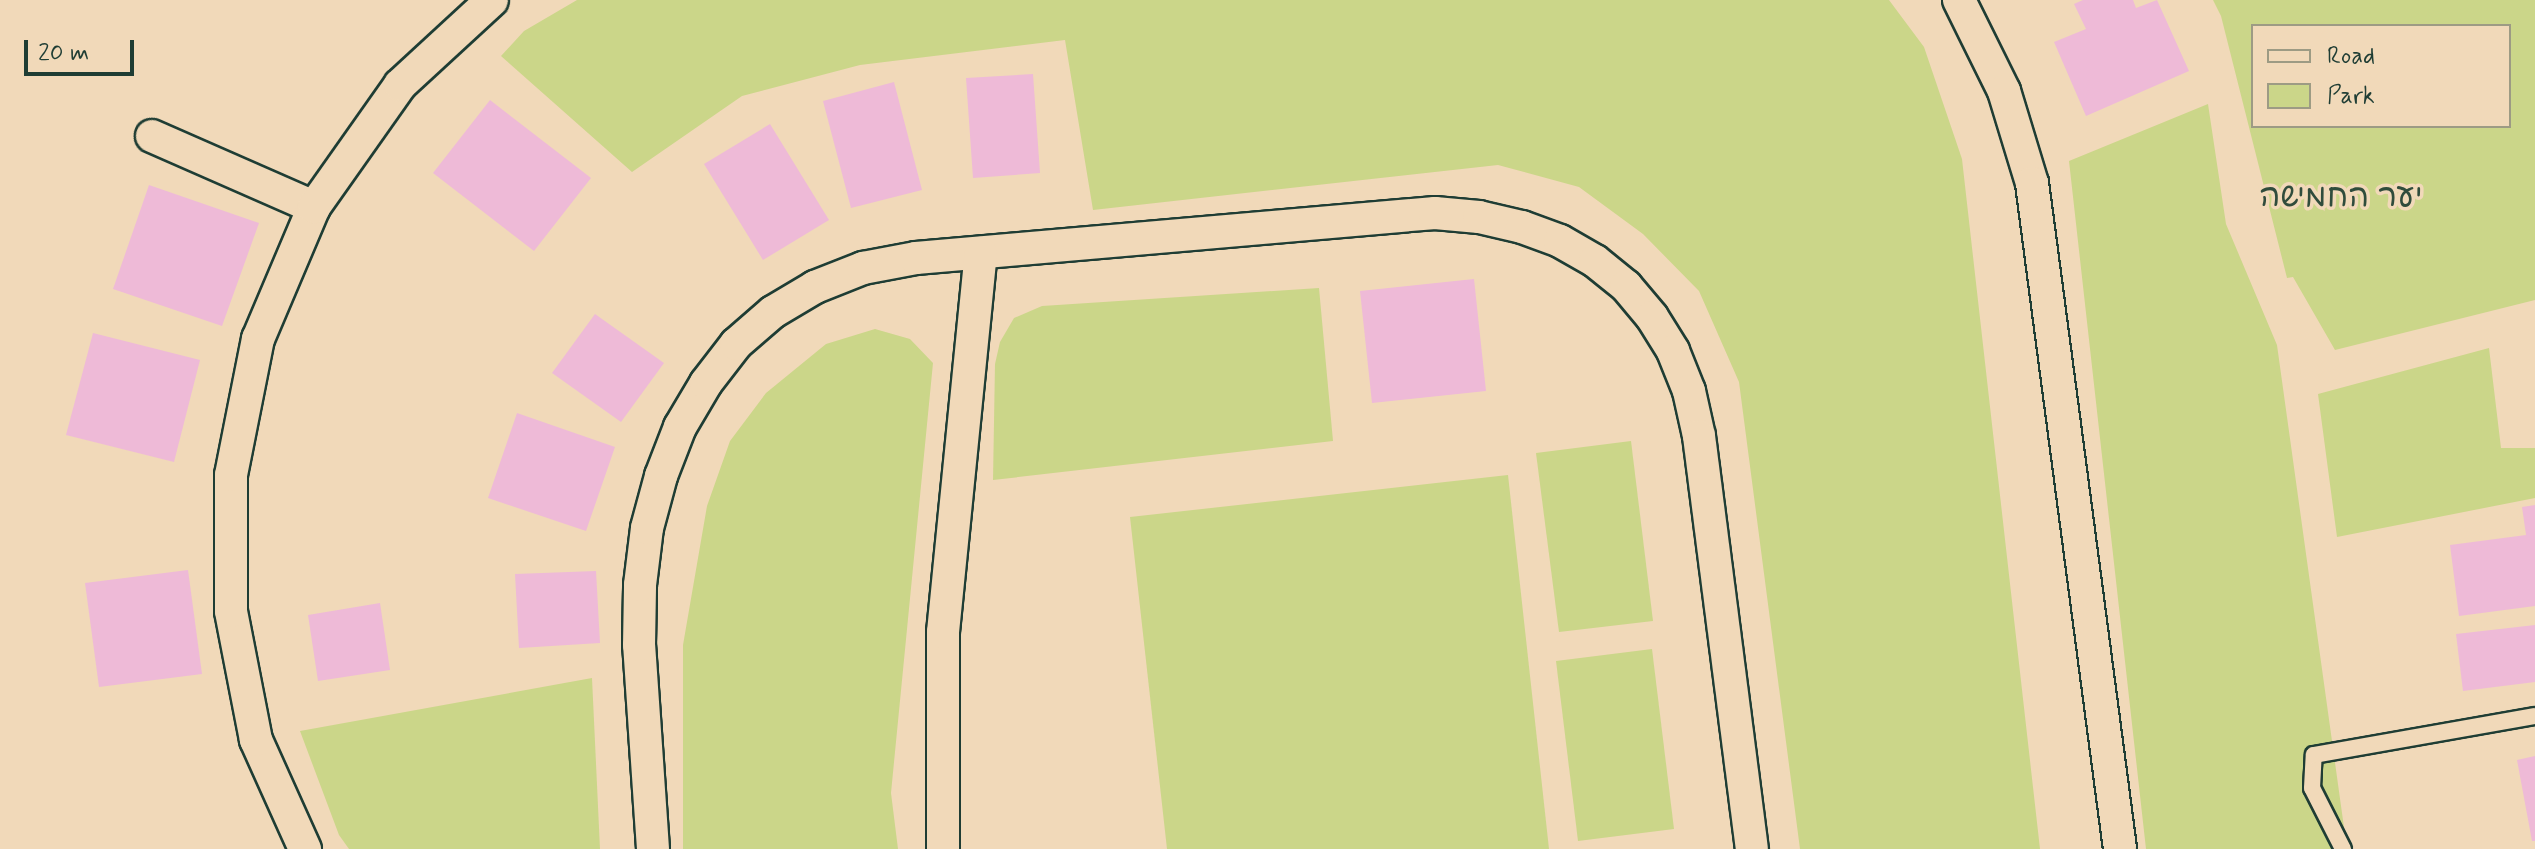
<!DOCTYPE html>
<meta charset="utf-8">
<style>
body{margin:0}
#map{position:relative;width:2535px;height:849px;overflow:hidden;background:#f1d9b9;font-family:Mynerve,"Playpen Sans Hebrew",sans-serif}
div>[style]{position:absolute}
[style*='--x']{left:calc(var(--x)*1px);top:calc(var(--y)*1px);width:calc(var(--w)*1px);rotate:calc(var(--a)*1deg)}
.green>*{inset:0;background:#cbd689}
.building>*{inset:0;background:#eebad7}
.roads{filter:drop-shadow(2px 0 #1f3d34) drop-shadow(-2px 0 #1f3d34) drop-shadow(0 2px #1f3d34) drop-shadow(0 -2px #1f3d34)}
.lane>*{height:16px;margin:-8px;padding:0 8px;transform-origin:8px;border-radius:8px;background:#f1d9b9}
.street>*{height:32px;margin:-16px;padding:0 16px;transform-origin:16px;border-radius:16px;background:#f1d9b9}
span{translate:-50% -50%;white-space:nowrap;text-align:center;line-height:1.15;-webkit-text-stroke:7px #f1d9b9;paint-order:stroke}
.park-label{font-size:32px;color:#304c3c}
.legend{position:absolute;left:2251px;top:24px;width:260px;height:104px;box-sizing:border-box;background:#f1d9b9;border:2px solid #9d9b84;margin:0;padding:10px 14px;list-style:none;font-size:24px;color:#1f3d34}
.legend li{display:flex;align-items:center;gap:16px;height:40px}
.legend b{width:40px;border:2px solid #9d9b84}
.scale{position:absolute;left:24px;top:40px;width:110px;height:36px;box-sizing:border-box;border:4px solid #1f3d34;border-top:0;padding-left:10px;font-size:24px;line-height:28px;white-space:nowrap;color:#1f3d34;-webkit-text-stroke:6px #f1d9b9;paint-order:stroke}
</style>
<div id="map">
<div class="green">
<div style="clip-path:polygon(577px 0,1889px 0,1924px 47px,1962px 159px,2040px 849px,1800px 849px,1739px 382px,1699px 291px,1643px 234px,1579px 187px,1498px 165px,1093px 210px,1065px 40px,860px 65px,742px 96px,632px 172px,501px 56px,524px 31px)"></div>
<div style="clip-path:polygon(evenodd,2213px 0,2535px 0,2535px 300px,2335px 350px,2293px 277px,2287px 278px,2221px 16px,2213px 0,2253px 26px,2509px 26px,2509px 126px,2253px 126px,2253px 26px)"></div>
<div style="clip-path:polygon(2208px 104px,2226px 224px,2277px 345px,2347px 849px,2146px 849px,2069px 161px)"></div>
<div style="clip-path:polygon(1319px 288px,1333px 441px,993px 480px,995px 364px,1000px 342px,1014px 318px,1042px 306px)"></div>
<div style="clip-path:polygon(875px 329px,910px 339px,933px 363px,891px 793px,898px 849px,683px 849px,683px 645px,707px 506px,730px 441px,766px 393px,826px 344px)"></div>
<div style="clip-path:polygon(2489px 348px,2501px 448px,2535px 448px,2535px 498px,2337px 537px,2318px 394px)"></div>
<div style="clip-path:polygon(1631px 441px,1653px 621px,1559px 632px,1536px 453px)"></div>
<div style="clip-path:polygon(1508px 475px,1549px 849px,1167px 849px,1130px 517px)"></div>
<div style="clip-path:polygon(1652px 649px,1674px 829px,1578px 841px,1556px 661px)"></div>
<div style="clip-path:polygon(592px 678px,600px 849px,349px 849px,339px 835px,300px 731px)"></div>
</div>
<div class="building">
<div style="clip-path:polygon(2083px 0,2133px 0,2136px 8px,2157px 0,2189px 71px,2086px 116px,2054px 42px,2086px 29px,2074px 4px)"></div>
<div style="clip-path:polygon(1033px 74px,1040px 173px,973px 178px,966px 78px)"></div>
<div style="clip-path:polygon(894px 82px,922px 190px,851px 208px,823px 101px)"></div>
<div style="clip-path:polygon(490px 100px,591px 178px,534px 251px,433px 173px)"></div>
<div style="clip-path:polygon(770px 124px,829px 220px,763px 260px,704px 164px)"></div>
<div style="clip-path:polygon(149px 185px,259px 223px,222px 326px,113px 289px)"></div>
<div style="clip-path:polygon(1474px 279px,1486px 391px,1372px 403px,1360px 291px)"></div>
<div style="clip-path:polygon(595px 314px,664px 363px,621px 422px,552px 373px)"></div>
<div style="clip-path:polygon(93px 333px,200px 360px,174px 462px,66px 435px)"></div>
<div style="clip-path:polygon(517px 413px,615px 447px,586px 531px,488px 498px)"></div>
<div style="clip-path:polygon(2535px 505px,2535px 606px,2459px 616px,2450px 545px,2526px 535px,2522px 507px)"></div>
<div style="clip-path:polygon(188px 570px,202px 674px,99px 687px,85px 583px)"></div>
<div style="clip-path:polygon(596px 571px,600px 643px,519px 648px,515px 574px)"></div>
<div style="clip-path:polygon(380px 603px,390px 670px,318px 681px,308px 615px)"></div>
<div style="clip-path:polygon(2535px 625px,2535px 682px,2463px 691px,2456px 634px)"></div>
<div style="clip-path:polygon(2535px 756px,2535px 841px,2532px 841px,2517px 760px)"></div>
</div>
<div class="roads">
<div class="lane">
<div style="--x:2343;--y:849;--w:68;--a:-116.9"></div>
<div style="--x:2312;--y:788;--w:33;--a:-87"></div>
<div style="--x:2314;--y:755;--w:224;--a:-10"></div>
</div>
<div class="street">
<div style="--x:1959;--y:0;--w:102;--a:63.7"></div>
<div style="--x:2004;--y:91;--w:96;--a:73.1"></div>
<div style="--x:2032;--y:183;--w:672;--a:82.47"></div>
<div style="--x:152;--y:136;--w:177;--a:23.7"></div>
<div style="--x:305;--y:849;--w:120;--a:-114.2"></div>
<div style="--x:256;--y:740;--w:131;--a:-101"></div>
<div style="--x:231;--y:611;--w:136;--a:-90"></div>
<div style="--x:231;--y:475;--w:139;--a:-78.8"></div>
<div style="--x:258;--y:339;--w:143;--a:-67"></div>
<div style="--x:314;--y:207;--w:149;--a:-54.8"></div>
<div style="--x:400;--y:85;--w:125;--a:-42.7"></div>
<div style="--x:653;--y:849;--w:204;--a:-93.9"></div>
<div style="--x:639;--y:645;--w:60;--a:-89"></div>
<div style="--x:640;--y:585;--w:57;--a:-83"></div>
<div style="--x:647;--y:528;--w:54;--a:-74.9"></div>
<div style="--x:661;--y:476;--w:53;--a:-68.8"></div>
<div style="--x:680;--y:427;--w:51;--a:-59.4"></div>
<div style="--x:706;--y:383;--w:49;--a:-52.4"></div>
<div style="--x:736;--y:344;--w:49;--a:-40.9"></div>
<div style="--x:773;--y:312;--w:49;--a:-30.8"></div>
<div style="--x:815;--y:287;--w:52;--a:-21.6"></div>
<div style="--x:863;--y:268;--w:54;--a:-10.7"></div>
<div style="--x:916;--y:258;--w:521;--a:-4.96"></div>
<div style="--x:1435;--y:213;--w:44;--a:5.2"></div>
<div style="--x:1479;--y:217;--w:44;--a:13.1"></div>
<div style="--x:1522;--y:227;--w:40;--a:20.2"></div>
<div style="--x:1560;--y:241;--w:40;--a:29.7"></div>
<div style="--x:1595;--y:261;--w:40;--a:39"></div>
<div style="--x:1626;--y:286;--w:40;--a:50"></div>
<div style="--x:1652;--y:317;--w:40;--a:58"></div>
<div style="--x:1673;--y:351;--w:43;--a:68.2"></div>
<div style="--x:1689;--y:391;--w:46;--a:77.5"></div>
<div style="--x:1699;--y:436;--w:416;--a:82.7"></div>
<div style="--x:943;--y:849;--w:217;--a:-90"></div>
<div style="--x:943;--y:632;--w:381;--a:-84.3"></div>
</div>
</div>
<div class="park-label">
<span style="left:2341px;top:197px">יער החמישה</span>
</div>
<ul class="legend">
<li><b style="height:10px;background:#f1d9b9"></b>Road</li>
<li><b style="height:22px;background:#cbd689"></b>Park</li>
</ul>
<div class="scale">20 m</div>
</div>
